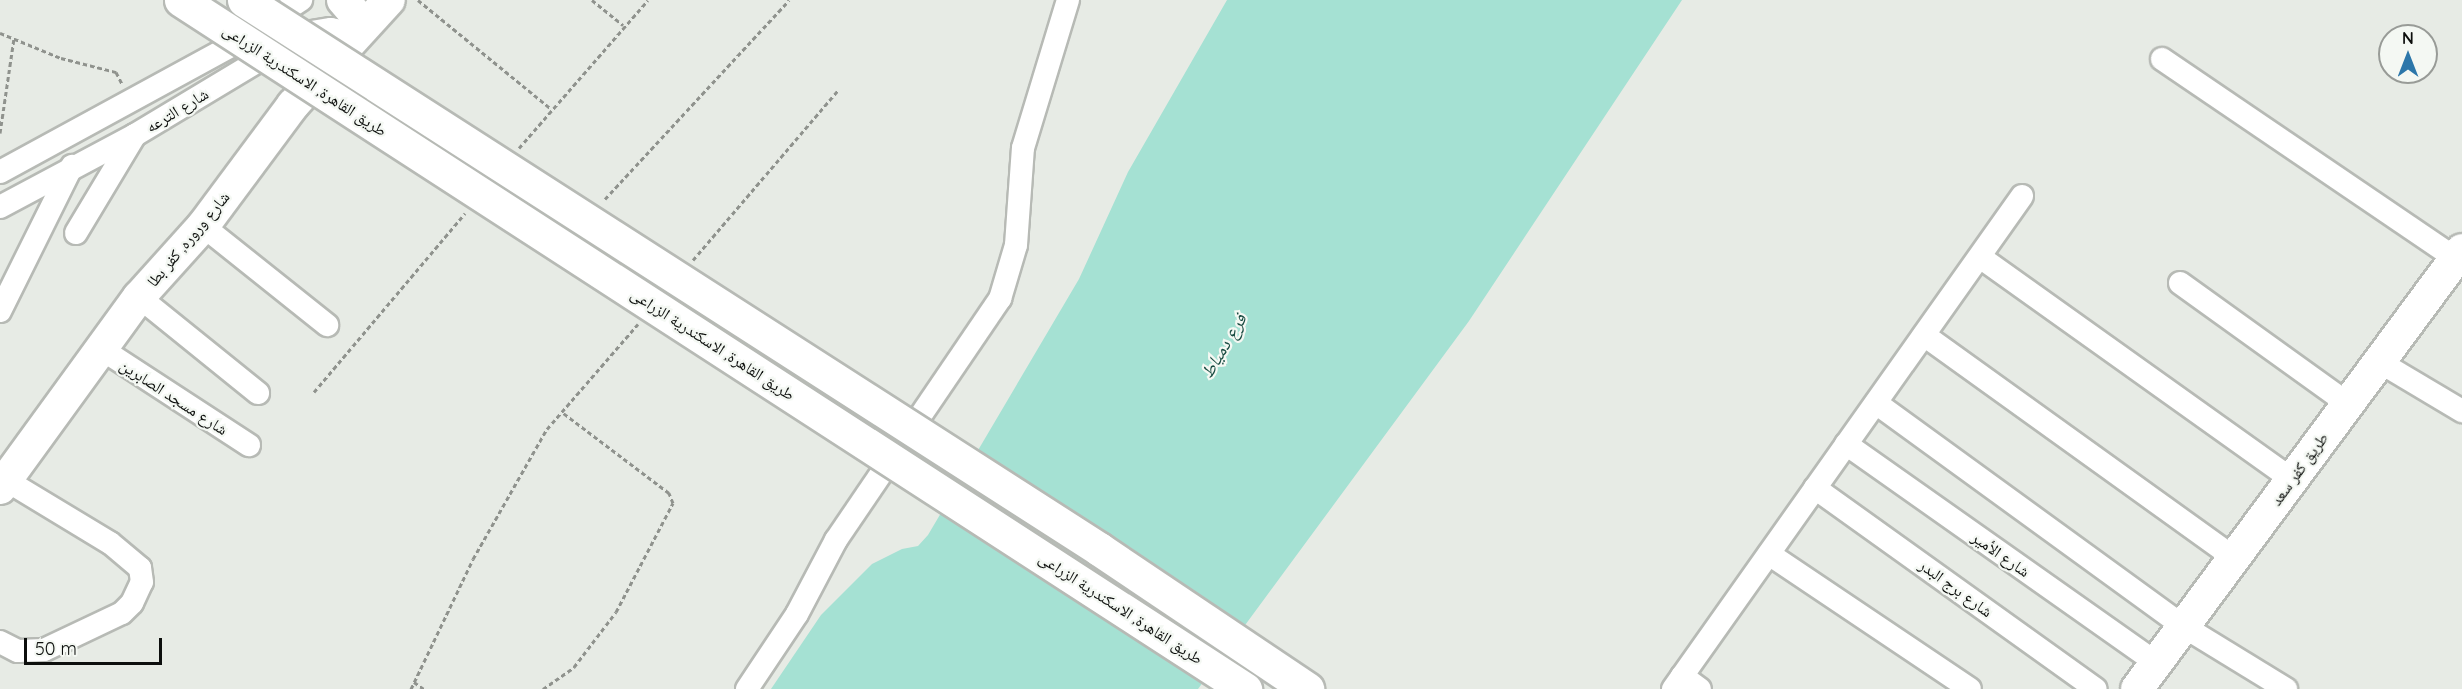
<!DOCTYPE html>
<meta charset="utf-8">
<style>
body{margin:0}
#map{position:relative;width:2462px;height:689px;overflow:hidden;background:#e7ebe5;font-family:Quicksand,"Noto Naskh Arabic",sans-serif}
div>[style]{position:absolute}
[style*='--x']{left:calc(var(--x)*1px);top:calc(var(--y)*1px);width:calc(var(--w)*1px);rotate:calc(var(--a)*1deg)}
.water>*{inset:0;background:#a5e1d3}
.path>*{height:3px;margin-top:-1.5px;transform-origin:0;background:repeating-linear-gradient(90deg,#8f928d 0 4.5px,transparent 0 7.5px)}
.roads{filter:drop-shadow(2px 0 #b7bab5) drop-shadow(-2px 0 #b7bab5) drop-shadow(0 2px #b7bab5) drop-shadow(0 -2px #b7bab5)}
.street>*{height:22px;margin:-11px;padding:0 11px;transform-origin:11px;border-radius:11px;background:#fff}
.secondary>*{height:32px;margin:-16px;padding:0 16px;transform-origin:16px;border-radius:16px;background:#fff}
.bridges{filter:drop-shadow(2px 0 #b7bab5) drop-shadow(-2px 0 #b7bab5) drop-shadow(0 2px #b7bab5) drop-shadow(0 -2px #b7bab5)}
.highway-bridge>*{height:33px;margin:-16.5px;padding:0 16.5px;transform-origin:16.5px;border-radius:16.5px;background:#fff}
span{translate:-50% -50%;white-space:nowrap;text-align:center;line-height:1.15;-webkit-text-stroke:4.5px #f4f8f3;paint-order:stroke}
.street-label{font-size:16px;color:#0d0f0d}
.water-label{font-size:18px;color:#184b41;font-style:italic}
.north{position:absolute;left:2378px;top:24px;width:60px;height:60px;box-sizing:border-box;background:#f4f8f3;border:2px solid #989b97;border-radius:50%;rotate:0deg;font-size:16px;font-weight:700;line-height:24px;text-align:center;color:#0d0f0d}
.north::after{content:'';display:block;margin:auto;width:21px;height:27px;background:#2c77aa;clip-path:polygon(50% 0,100% 100%,50% 72%,0 100%)}
.scale{position:absolute;left:24px;top:638px;width:138px;height:27px;box-sizing:border-box;border:3px solid #0d0f0d;border-top:0;padding-left:8px;font-size:18px;line-height:21px;white-space:nowrap;color:#0d0f0d;-webkit-text-stroke:4px #f4f8f3;paint-order:stroke}
</style>
<div id="map">
<div class="water">
<div style="clip-path:polygon(1227px 0,1682px 0,1469px 321px,1198px 689px,771px 689px,821px 615px,872px 564px,902px 549px,918px 546px,928px 535px,1079px 279px,1128px 172px)"></div>
</div>
<div class="path">
<div style="--x:418;--y:0;--w:172;--a:39.3"></div>
<div style="--x:592;--y:0;--w:40;--a:39"></div>
<div style="--x:0;--y:33;--w:66;--a:22.3"></div>
<div style="--x:61;--y:58;--w:57;--a:14.3"></div>
<div style="--x:116;--y:72;--w:13;--a:63"></div>
<div style="--x:0;--y:133;--w:96;--a:-81.6"></div>
<div style="--x:519;--y:148;--w:196;--a:-48.9"></div>
<div style="--x:605;--y:199;--w:271;--a:-47.2"></div>
<div style="--x:693;--y:260;--w:223;--a:-49.5"></div>
<div style="--x:314;--y:392;--w:234;--a:-49.8"></div>
<div style="--x:414;--y:682;--w:12;--a:35"></div>
<div style="--x:411;--y:689;--w:144;--a:-64.5"></div>
<div style="--x:473;--y:559;--w:150;--a:-60.4"></div>
<div style="--x:547;--y:429;--w:139;--a:-49.1"></div>
<div style="--x:543;--y:689;--w:38;--a:-35"></div>
<div style="--x:574;--y:667;--w:69;--a:-52.6"></div>
<div style="--x:616;--y:612;--w:123;--a:-62.4"></div>
<div style="--x:673;--y:503;--w:11;--a:-112"></div>
<div style="--x:669;--y:493;--w:134;--a:-142.9"></div>
</div>
<div class="roads">
<div class="street">
<div style="--x:2162;--y:59;--w:363;--a:34.2"></div>
<div style="--x:0;--y:172;--w:263;--a:-28.6"></div>
<div style="--x:231;--y:46;--w:84;--a:-33.3"></div>
<div style="--x:0;--y:207;--w:153;--a:-28.1"></div>
<div style="--x:135;--y:135;--w:198;--a:-31"></div>
<div style="--x:305;--y:33;--w:26;--a:-9"></div>
<div style="--x:331;--y:29;--w:25;--a:11"></div>
<div style="--x:203;--y:226;--w:159;--a:38.6"></div>
<div style="--x:76;--y:233;--w:114;--a:-59"></div>
<div style="--x:1980;--y:257;--w:382;--a:35.5"></div>
<div style="--x:2180;--y:283;--w:206;--a:35.7"></div>
<div style="--x:139;--y:297;--w:153;--a:38.9"></div>
<div style="--x:0;--y:311;--w:162;--a:-63.6"></div>
<div style="--x:1924;--y:335;--w:380;--a:35.7"></div>
<div style="--x:100;--y:348;--w:178;--a:33.1"></div>
<div style="--x:2378;--y:361;--w:98;--a:30.8"></div>
<div style="--x:1876;--y:403;--w:379;--a:36"></div>
<div style="--x:2183;--y:626;--w:121;--a:31.5"></div>
<div style="--x:1846;--y:444;--w:380;--a:35.2"></div>
<div style="--x:1815;--y:488;--w:345;--a:35.6"></div>
<div style="--x:1769;--y:554;--w:242;--a:33.9"></div>
<div style="--x:0;--y:642;--w:20;--a:27"></div>
<div style="--x:18;--y:651;--w:26;--a:-2"></div>
<div style="--x:44;--y:650;--w:86;--a:-25.4"></div>
<div style="--x:122;--y:613;--w:14;--a:-45"></div>
<div style="--x:132;--y:603;--w:23;--a:-65"></div>
<div style="--x:142;--y:582;--w:14;--a:-98"></div>
<div style="--x:140;--y:568;--w:39;--a:-140"></div>
<div style="--x:110;--y:543;--w:122;--a:-148.8"></div>
<div style="--x:1682;--y:676;--w:22;--a:36"></div>
<div style="--x:747;--y:689;--w:90;--a:-56.3"></div>
<div style="--x:797;--y:614;--w:84;--a:-62.2"></div>
<div style="--x:836;--y:540;--w:292;--a:-55.8"></div>
<div style="--x:1000;--y:299;--w:56;--a:-73.5"></div>
<div style="--x:1016;--y:245;--w:97;--a:-85.9"></div>
<div style="--x:1023;--y:148;--w:155;--a:-73.1"></div>
<div style="--x:1673;--y:689;--w:604;--a:-54.7"></div>
</div>
<div class="secondary">
<div style="--x:343;--y:0;--w:33;--a:49"></div>
<div style="--x:0;--y:488;--w:236;--a:-54"></div>
<div style="--x:139;--y:297;--w:96;--a:-48"></div>
<div style="--x:203;--y:226;--w:151;--a:-53.4"></div>
<div style="--x:293;--y:105;--w:142;--a:-47.6"></div>
<div style="--x:2137;--y:689;--w:546;--a:-53.49"></div>
</div>
</div>
<div class="bridges">
<div class="highway-bridge">
<div style="--x:181;--y:0;--w:1268;--a:32.93"></div>
<div style="--x:244;--y:0;--w:1016;--a:32.7"></div>
<div style="--x:1099;--y:549;--w:251;--a:33.9"></div>
</div>
</div>
<div class="street-label">
<span style="left:305px;top:80px;rotate:33deg">طريق القاهرة, الاسكندرية الزراعى</span>
<span style="left:177px;top:110px;rotate:-31deg">شارع الترعه</span>
<span style="left:188px;top:239px;rotate:-50deg">شارع وروره, كفر بطا</span>
<span style="left:713px;top:344px;rotate:33deg">طريق القاهرة, الاسكندرية الزراعى</span>
<span style="left:174px;top:397px;rotate:33deg">شارع مسجد الصابرين</span>
<span style="left:2299px;top:469px;rotate:-54deg">طريق كفر سعد</span>
<span style="left:2001px;top:554px;rotate:35deg">شارع الأمير</span>
<span style="left:1956px;top:588px;rotate:36deg">شارع برج البدر</span>
<span style="left:1121px;top:608px;rotate:33deg">طريق القاهرة, الاسكندرية الزراعى</span>
</div>
<div class="water-label">
<span style="left:1224px;top:346px;rotate:-59deg">فرع دمياط</span>
</div>
<div class="north">N</div>
<div class="scale">50 m</div>
</div>
